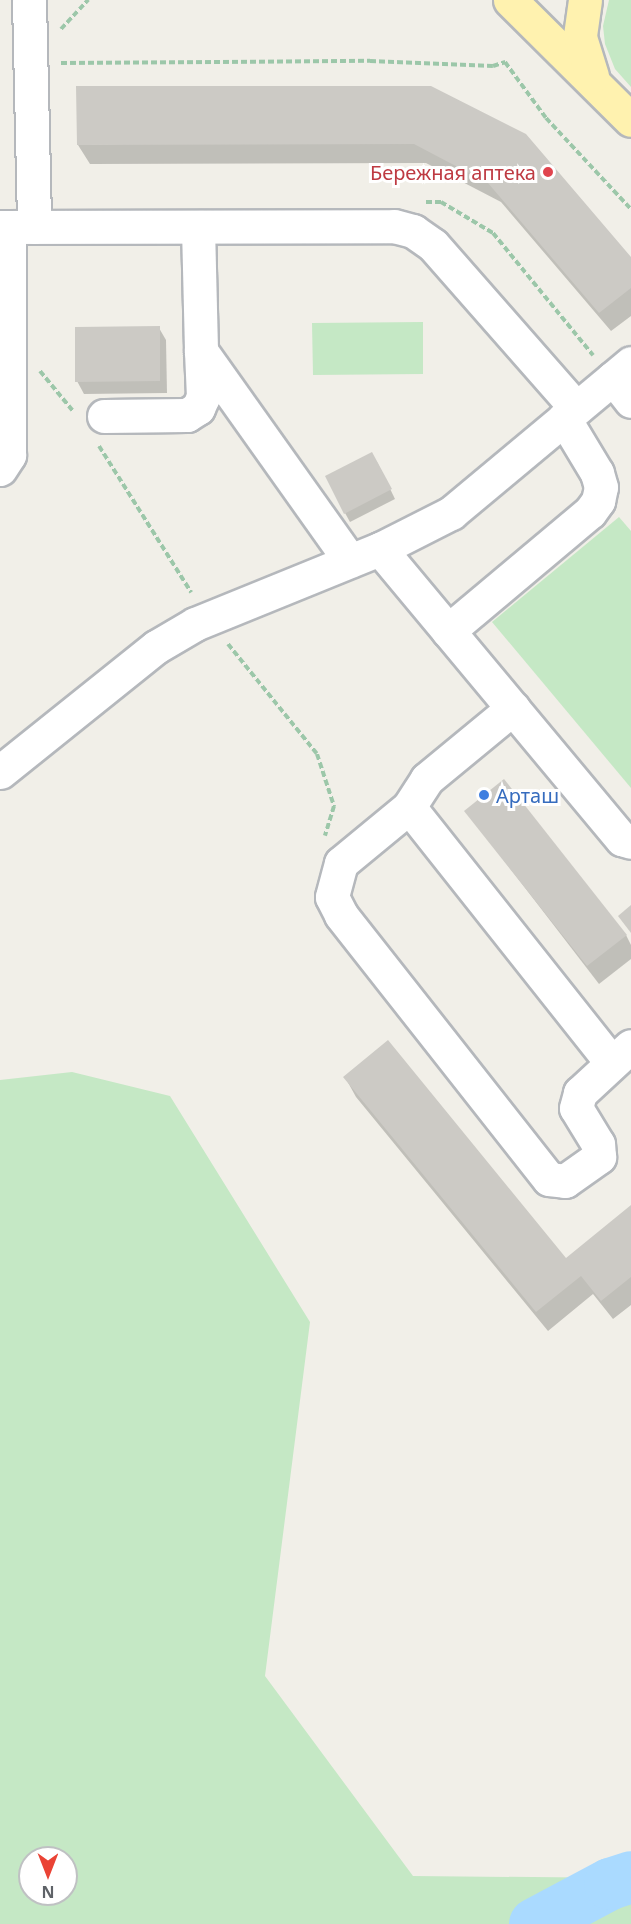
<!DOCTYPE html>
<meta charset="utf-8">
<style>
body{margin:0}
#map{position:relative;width:631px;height:1924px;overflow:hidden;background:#f1efe8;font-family:"Noto Sans",sans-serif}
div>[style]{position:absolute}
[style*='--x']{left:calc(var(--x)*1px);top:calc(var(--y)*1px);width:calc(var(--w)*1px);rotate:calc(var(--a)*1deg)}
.green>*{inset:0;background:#c5e8c5}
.shadow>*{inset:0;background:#0003}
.river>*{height:52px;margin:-26px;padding:0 26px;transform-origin:26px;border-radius:26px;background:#aadaff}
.building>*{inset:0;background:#cccac5}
.path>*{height:4px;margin-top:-2px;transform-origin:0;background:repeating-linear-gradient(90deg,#9cc7a9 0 6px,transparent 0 9px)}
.roads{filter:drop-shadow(2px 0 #b5b8bc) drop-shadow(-2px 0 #b5b8bc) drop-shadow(0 2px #b5b8bc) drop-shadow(0 -2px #b5b8bc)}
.minor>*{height:33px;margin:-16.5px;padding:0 16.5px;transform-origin:16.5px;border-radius:16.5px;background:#fff}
.major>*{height:33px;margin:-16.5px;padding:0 16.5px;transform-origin:16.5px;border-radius:16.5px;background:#fff2af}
.dots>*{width:16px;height:16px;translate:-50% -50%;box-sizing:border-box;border:3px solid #fff;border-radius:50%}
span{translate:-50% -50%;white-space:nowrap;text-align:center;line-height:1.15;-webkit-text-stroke:6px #fff;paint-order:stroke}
.health-label{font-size:20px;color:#be3a42}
.right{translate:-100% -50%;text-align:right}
.shop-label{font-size:20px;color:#366cbe}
.left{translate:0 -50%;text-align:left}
.north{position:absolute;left:18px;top:1846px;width:60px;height:60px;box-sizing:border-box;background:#fff;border:2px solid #bfc1c3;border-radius:50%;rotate:180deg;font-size:16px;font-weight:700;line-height:24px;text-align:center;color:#5f6368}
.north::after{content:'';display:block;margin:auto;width:21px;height:27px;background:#ea4335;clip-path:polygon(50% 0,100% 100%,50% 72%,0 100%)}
</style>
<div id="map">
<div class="green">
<div style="clip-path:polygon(609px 0,631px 0,631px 87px,615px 69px,605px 44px,603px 26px)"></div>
<div style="clip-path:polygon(423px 322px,423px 374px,313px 375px,312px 323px)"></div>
<div style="clip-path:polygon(619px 517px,631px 531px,631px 788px,492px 622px)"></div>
<div style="clip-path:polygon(evenodd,72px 1072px,170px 1096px,310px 1322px,265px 1676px,413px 1876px,631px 1878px,631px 1924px,0 1924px,0 1080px,72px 1072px,30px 1858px,66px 1858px,66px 1894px,30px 1894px,30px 1858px)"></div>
</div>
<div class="shadow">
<div style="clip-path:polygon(525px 135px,631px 260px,631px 316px,611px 331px,501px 202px,426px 163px,90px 164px,78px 145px)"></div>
<div style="clip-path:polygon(159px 328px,166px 340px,167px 393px,84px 394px,77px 381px)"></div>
<div style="clip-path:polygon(377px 462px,395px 499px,350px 522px,345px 513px)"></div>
<div style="clip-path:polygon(466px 811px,626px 935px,631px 945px,631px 959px,599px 984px)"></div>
<div style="clip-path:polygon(345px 1077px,566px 1260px,631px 1207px,631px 1305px,613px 1319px,593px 1294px,548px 1331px,356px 1097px)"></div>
</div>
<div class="river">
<div style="--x:535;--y:1924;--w:85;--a:-28.1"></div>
<div style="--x:610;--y:1884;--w:22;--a:-18"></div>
</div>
<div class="building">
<div style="clip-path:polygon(76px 86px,431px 86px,526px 134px,631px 257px,631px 288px,599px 313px,488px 183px,414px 144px,77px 145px)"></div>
<div style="clip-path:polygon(160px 326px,160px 381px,75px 382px,75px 327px)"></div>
<div style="clip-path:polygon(372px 452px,392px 489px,344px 514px,325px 476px)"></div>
<div style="clip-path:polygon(504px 779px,627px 935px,587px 966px,464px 811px)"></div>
<div style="clip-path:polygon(631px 905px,631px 933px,618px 916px)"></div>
<div style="clip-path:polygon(388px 1040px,566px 1258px,631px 1205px,631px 1277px,601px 1301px,581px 1276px,536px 1312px,343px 1077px)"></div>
</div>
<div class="path">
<div style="--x:61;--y:29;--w:40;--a:-47"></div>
<div style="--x:61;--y:63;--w:309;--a:-0.4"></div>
<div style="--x:370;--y:61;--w:123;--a:2.3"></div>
<div style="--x:493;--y:66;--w:13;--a:-18"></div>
<div style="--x:505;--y:62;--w:69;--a:53.8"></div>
<div style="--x:546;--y:118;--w:125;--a:47"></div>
<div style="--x:426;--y:202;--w:15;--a:0"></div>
<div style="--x:441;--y:202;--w:61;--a:30.8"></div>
<div style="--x:493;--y:233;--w:158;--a:50.7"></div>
<div style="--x:40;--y:371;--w:52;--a:50.5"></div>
<div style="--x:99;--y:446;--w:173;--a:57.8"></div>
<div style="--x:228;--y:644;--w:141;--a:51"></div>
<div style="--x:317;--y:754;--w:55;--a:71.9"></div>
<div style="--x:334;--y:806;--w:31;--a:107"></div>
</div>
<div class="roads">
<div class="minor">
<div style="--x:29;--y:0;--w:227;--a:88.7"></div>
<div style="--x:0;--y:227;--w:394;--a:-0.1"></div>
<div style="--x:394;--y:226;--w:20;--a:15"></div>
<div style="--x:413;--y:231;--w:24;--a:35"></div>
<div style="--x:433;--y:245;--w:217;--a:48.7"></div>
<div style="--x:198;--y:227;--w:124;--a:88.6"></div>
<div style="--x:201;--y:351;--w:257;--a:54.6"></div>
<div style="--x:613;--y:378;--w:29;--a:52"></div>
<div style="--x:104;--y:416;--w:83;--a:-0.7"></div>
<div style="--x:187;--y:415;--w:13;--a:-32"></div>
<div style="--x:198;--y:408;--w:12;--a:-66"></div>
<div style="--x:203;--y:397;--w:46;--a:-92.5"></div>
<div style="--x:0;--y:469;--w:17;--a:-57"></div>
<div style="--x:9;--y:455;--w:228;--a:-90"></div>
<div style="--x:380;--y:549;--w:378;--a:50.2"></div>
<div style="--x:622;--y:839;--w:9;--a:18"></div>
<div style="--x:448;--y:631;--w:185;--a:-40"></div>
<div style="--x:590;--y:512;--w:14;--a:-54"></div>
<div style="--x:598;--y:501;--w:14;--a:-78"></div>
<div style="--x:601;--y:487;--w:15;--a:-106"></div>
<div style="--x:597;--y:473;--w:64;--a:-121"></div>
<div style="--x:513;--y:708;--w:112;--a:140.5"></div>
<div style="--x:427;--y:779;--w:33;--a:123"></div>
<div style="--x:409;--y:807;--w:88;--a:140.5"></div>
<div style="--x:341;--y:863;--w:35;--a:105"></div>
<div style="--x:332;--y:897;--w:20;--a:63"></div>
<div style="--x:341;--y:915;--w:336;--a:51.8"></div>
<div style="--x:549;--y:1179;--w:16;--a:7"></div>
<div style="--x:565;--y:1181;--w:42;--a:-35.2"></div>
<div style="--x:599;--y:1157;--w:13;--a:-94"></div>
<div style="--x:598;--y:1144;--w:42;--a:-121.4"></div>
<div style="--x:576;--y:1108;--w:16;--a:-75"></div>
<div style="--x:580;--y:1093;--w:69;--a:-42.7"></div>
<div style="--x:0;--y:772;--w:200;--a:-38.7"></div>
<div style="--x:156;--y:647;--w:45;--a:-30.5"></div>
<div style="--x:195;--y:624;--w:200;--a:-22.1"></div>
<div style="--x:380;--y:549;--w:80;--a:-26.9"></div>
<div style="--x:451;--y:513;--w:234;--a:-39.8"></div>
<div style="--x:409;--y:807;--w:325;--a:51.6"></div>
</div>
<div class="major">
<div style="--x:510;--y:0;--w:170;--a:44.8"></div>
<div style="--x:585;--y:0;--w:37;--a:98"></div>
<div style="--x:580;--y:37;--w:41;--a:72.9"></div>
</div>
</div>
<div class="dots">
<div style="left:548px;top:172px;background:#e0444e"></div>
<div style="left:484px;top:795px;background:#3f7fe0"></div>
</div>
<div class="health-label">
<span class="right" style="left:536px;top:172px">Бережная аптека</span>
</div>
<div class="shop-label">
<span class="left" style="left:496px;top:795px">Арташ</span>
</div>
<div class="north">N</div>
</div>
